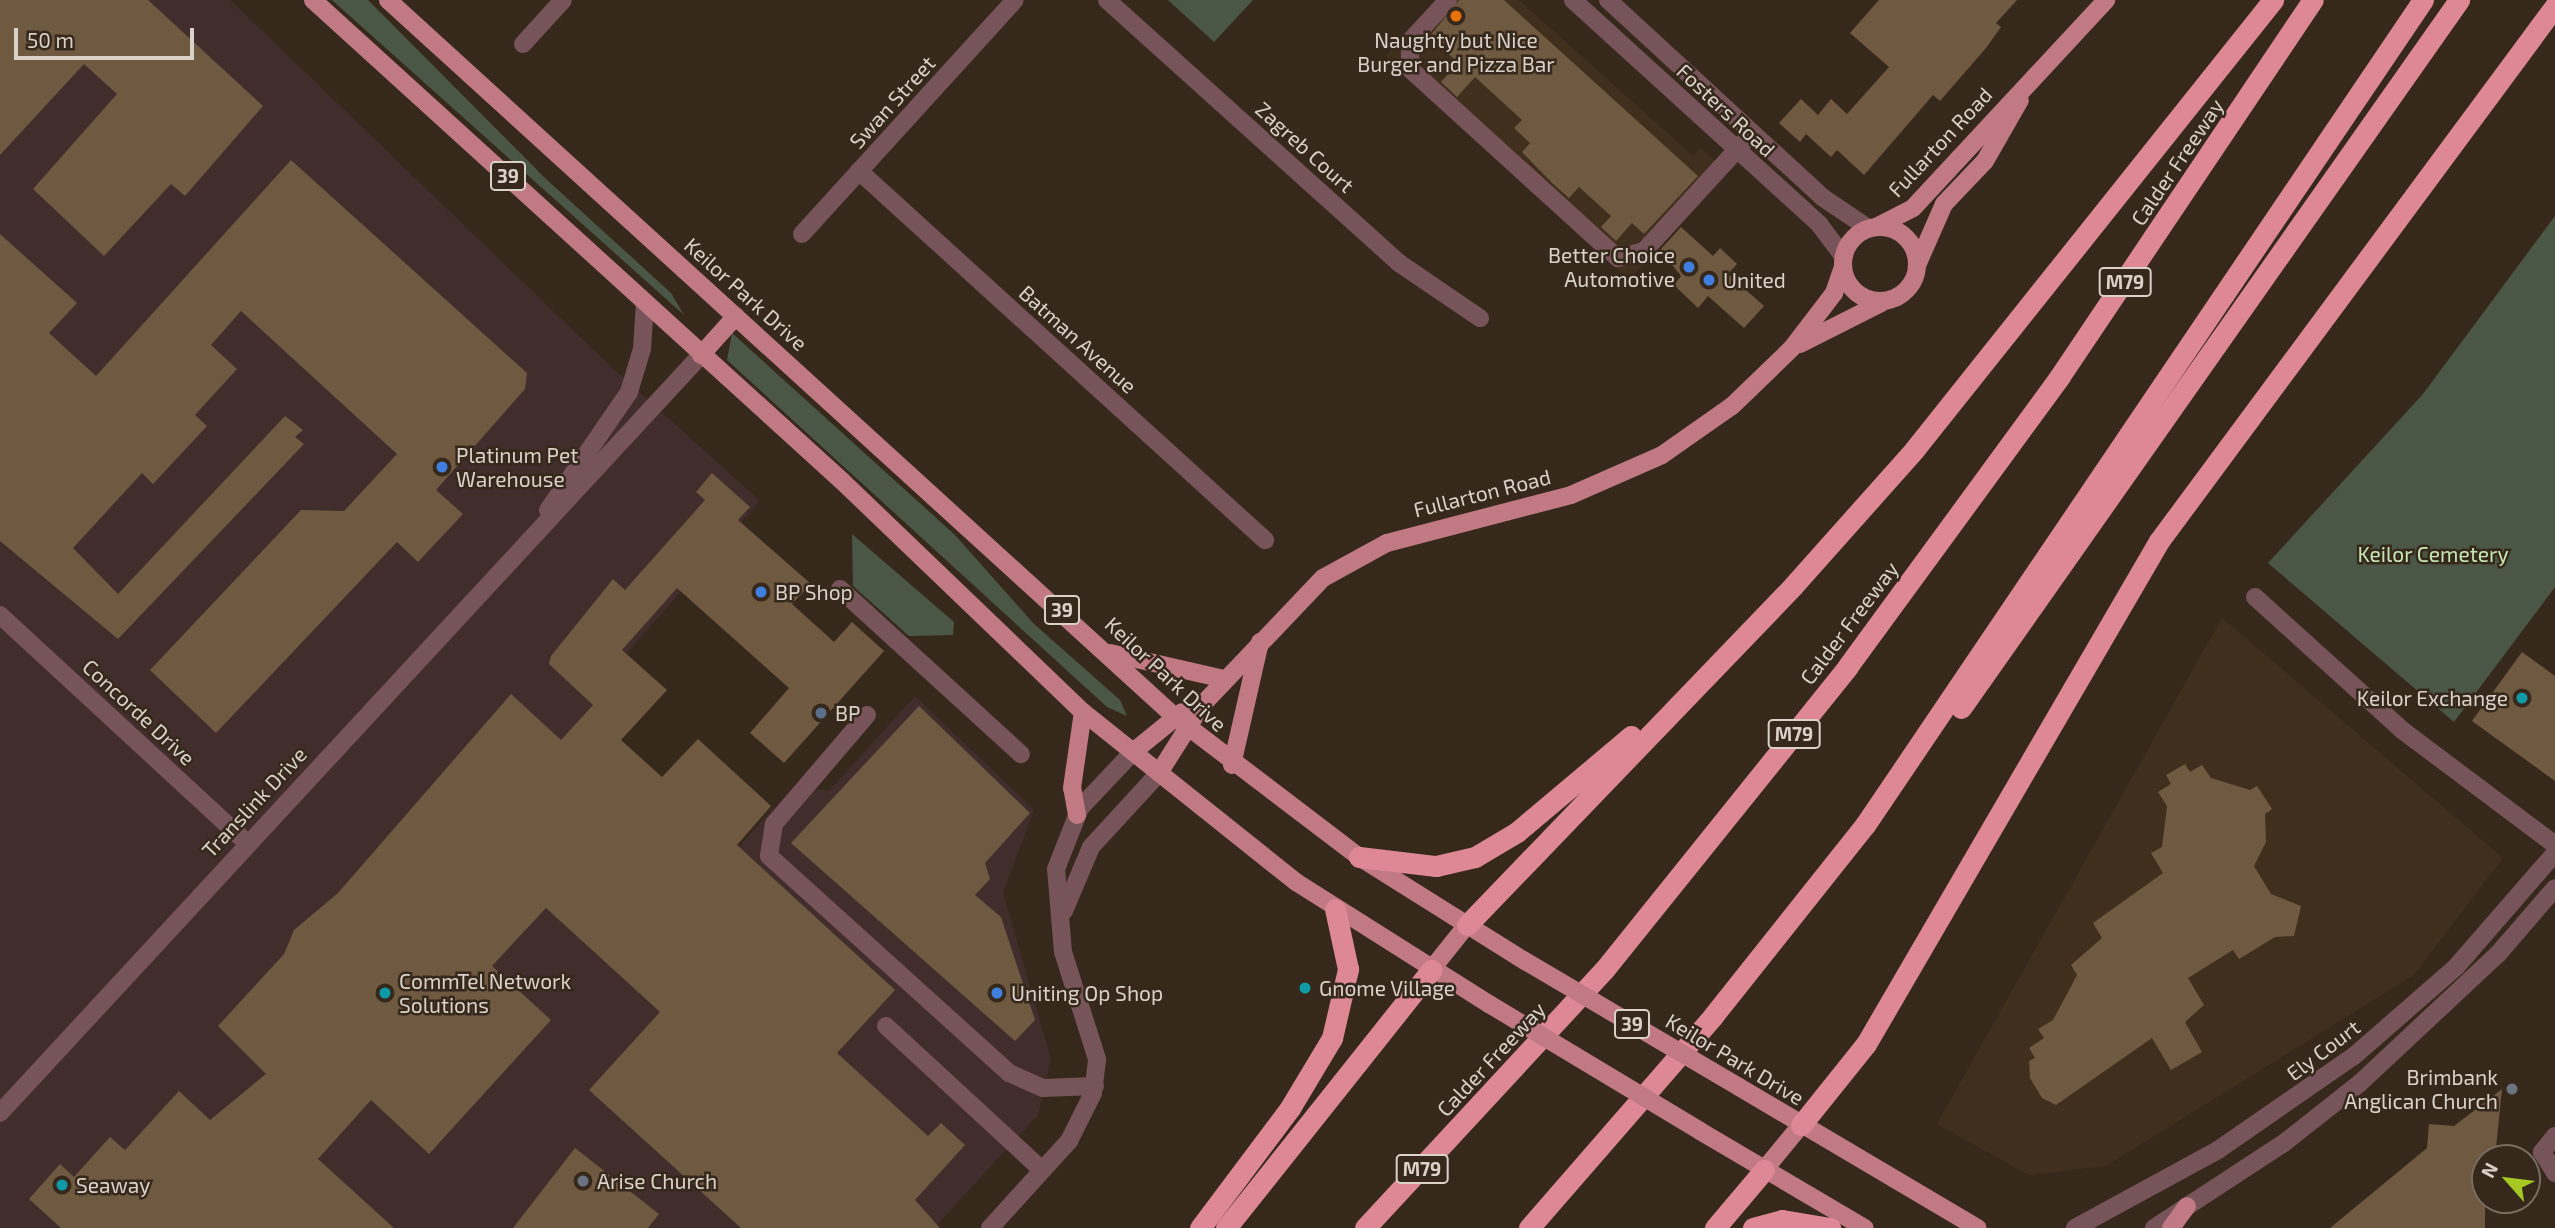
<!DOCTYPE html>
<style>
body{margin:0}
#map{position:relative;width:2555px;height:1228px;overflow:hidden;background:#36291c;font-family:"Exo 2",sans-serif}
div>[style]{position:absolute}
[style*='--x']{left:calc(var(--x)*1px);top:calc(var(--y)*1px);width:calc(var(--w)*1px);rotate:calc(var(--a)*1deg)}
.built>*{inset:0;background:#402f1d}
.industrial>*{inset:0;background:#422d2d}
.green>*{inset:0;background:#4b5746}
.building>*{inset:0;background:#6f5941}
.minor>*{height:18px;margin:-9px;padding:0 9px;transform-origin:9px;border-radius:9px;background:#775459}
.major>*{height:18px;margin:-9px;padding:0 9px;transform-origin:9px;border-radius:9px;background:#c17a84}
.major>.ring{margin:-9px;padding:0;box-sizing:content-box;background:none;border:18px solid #c17a84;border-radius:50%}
.highway>*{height:21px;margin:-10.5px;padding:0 10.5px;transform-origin:10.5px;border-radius:10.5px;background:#de8895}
.major-bridge>*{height:18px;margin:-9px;padding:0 9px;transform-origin:9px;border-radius:9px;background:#c17a84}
.dots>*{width:19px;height:19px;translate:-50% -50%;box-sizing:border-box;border:4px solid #36291c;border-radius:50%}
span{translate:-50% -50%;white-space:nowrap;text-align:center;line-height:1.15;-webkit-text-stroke:5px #36291c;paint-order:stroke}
.shield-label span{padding:2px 5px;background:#36291c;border:2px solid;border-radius:5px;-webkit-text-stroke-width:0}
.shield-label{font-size:19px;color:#dad2c9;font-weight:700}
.poi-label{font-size:21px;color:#dad2c9}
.right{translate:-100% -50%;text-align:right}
.left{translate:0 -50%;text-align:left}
.street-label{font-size:21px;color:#dad2c9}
.park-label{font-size:21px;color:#c5e7b4}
.north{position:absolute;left:2471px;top:1144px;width:70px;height:70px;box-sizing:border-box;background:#36291c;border:2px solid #786d61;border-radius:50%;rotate:298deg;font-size:19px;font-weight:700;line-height:28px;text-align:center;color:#dad2c9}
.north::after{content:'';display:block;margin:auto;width:24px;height:32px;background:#a5c822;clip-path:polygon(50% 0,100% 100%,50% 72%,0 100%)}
.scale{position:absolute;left:14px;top:28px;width:180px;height:32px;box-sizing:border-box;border:4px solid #dad2c9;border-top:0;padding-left:9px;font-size:21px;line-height:24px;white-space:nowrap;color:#dad2c9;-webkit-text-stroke:5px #36291c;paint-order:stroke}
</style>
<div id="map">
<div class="built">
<div style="clip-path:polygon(1437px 0,1519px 0,1693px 156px,1701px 148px,1727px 172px,1629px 280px,1386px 56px)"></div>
<div style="clip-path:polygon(2222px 618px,2503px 858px,2414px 975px,2106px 1166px,2029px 1175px,1937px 1124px)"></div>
</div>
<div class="industrial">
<div style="clip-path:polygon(0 0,230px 0,607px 363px,760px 501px,619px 662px,617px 743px,739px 847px,790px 790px,830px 790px,915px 696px,1034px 810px,1003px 893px,1051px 1059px,1038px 1115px,934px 1228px,0 1228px)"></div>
</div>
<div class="green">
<div style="clip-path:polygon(332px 0,368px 0,546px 179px,671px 293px,684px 315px)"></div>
<div style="clip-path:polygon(1168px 0,1253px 0,1214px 42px)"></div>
<div style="clip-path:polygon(2555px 216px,2555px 587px,2454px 722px,2268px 563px,2423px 394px)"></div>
<div style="clip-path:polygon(732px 333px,955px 535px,1034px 624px,1120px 700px,1127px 716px,1107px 707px,727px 360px)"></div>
<div style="clip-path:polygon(852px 534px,954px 622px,953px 635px,909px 636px,853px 586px)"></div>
</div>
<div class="building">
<div style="clip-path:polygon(0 0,148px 0,263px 106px,185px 196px,171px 184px,104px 256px,33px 189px,117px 94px,84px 64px,0 155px)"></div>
<div style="clip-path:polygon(1459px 0,1504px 0,1698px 176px,1644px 234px,1632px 223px,1616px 241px,1601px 227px,1611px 216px,1579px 187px,1569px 198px,1553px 184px,1522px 152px,1530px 143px,1514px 128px,1522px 120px,1475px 77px,1457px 97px,1441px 82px,1458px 63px,1430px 36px)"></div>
<div style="clip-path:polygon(1879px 0,2017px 0,1996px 23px,2001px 27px,1986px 48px,1940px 101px,1933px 95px,1864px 175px,1837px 150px,1831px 157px,1806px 134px,1800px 142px,1779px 123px,1801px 99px,1818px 115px,1831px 99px,1847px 114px,1889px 67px,1850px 33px)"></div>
<div style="clip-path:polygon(291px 160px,527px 373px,525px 389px,436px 490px,463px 514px,418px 562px,397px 542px,216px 733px,150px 670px,301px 510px,344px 511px,397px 454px,241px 311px,211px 345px,237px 369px,195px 415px,207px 426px,153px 484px,142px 473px,73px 548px,118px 594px,285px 416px,303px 430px,295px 437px,304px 444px,118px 639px,0 541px,0 234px,77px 303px,49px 333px,96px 376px)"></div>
<div style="clip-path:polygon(1681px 227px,1713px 256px,1720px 248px,1737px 264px,1728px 274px,1764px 306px,1744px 328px,1708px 296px,1698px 308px,1674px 285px,1681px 276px,1660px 250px)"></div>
<div style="clip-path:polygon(712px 473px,750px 507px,738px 520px,811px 584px,792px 604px,834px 642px,852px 622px,884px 651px,784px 763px,750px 733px,789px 688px,677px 588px,622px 650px,667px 690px,621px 740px,662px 777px,698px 739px,771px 806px,737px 845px,895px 990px,837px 1053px,928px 1136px,941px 1123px,965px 1145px,915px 1200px,940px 1228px,741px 1228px,589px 1090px,660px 1012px,546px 908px,492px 966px,551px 1020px,429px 1154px,371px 1100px,318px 1159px,394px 1228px,61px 1228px,29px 1199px,60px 1164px,74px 1177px,110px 1137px,125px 1150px,179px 1091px,210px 1120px,266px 1074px,218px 1026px,284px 954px,294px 930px,338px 893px,511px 694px,561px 740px,593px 705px,549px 664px,551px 656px,613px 579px,625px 590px,705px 500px,696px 492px)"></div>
<div style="clip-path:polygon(2522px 652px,2555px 676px,2555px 781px,2472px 721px)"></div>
<div style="clip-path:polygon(919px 706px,1030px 813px,985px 863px,990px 879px,975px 895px,1001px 917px,1035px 1020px,1015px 1041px,791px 843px)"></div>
<div style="clip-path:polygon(2185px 764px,2190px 772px,2202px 765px,2211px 778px,2250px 790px,2257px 786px,2272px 809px,2265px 814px,2266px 842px,2254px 866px,2271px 894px,2301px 906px,2294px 936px,2275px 937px,2239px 959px,2233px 950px,2188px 978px,2204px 1005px,2185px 1022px,2202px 1052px,2171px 1070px,2152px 1038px,2056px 1105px,2042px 1098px,2030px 1078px,2029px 1061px,2035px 1058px,2029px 1048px,2044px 1038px,2038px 1029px,2053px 1020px,2077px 975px,2071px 965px,2102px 938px,2093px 923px,2163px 873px,2151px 853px,2162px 847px,2167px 806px,2158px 792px,2171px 784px,2166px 775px)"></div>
<div style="clip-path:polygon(2502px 1089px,2495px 1158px,2485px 1158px,2485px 1228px,2330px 1228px,2427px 1148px,2429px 1124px,2454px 1126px)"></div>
<div style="clip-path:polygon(575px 1148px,659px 1214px,648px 1228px,513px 1228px)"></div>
</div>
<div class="minor">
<div style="--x:1107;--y:0;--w:393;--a:42"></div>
<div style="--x:1399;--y:263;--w:98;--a:34.2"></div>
<div style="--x:1448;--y:0;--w:56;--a:132.8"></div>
<div style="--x:1410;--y:41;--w:28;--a:90"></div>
<div style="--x:1410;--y:69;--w:281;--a:42.3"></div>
<div style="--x:1618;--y:258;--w:27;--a:-15"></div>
<div style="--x:1644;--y:251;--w:160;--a:-47.5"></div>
<div style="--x:1573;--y:0;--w:333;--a:42.3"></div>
<div style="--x:1819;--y:224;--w:41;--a:52.9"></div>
<div style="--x:1608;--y:0;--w:291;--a:42.6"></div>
<div style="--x:1822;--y:197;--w:55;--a:34"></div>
<div style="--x:523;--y:44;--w:59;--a:-47.7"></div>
<div style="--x:859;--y:171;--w:549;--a:42.27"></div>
<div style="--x:802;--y:234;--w:316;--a:-47.7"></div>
<div style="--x:548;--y:510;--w:143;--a:-55.5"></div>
<div style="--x:629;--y:392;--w:45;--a:-73.2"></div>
<div style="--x:642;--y:349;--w:46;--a:-86.3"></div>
<div style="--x:840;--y:589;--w:245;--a:42.4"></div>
<div style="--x:2255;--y:597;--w:198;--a:42.1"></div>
<div style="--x:2402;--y:730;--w:191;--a:36.9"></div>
<div style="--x:0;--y:615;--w:336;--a:42.7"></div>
<div style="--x:867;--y:715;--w:143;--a:130.5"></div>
<div style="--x:774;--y:824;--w:32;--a:99"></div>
<div style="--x:769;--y:856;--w:324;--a:42.1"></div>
<div style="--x:1009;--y:1073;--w:37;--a:24"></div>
<div style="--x:1043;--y:1088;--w:52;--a:-2.2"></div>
<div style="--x:1064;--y:911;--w:69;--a:-67.1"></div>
<div style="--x:1091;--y:847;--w:100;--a:-47.4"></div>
<div style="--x:886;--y:1026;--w:212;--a:42.7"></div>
<div style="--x:0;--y:1113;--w:1032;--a:-47.24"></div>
<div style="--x:2555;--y:1136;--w:21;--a:129"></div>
<div style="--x:2542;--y:1152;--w:25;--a:58"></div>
<div style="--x:990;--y:1228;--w:118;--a:-47.8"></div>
<div style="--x:1069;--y:1141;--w:54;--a:-63.4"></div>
<div style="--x:1093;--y:1093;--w:34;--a:-83"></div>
<div style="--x:1097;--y:1059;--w:112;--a:-107.6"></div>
<div style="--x:1063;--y:952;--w:83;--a:-94.8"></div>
<div style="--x:1056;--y:869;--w:66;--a:-68.5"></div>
<div style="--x:1080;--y:808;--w:77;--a:-46.6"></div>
<div style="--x:2075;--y:1228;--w:163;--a:-28.6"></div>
<div style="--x:2218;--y:1150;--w:165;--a:-34.7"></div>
<div style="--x:2354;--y:1056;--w:135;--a:-41.1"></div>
<div style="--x:2456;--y:967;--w:151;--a:-49"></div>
<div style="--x:2154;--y:1228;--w:155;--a:-33.2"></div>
<div style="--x:2284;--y:1143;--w:97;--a:-38.3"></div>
<div style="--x:2360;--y:1083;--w:189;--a:-43.1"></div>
<div style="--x:2498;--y:954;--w:87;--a:-49.2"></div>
</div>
<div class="major">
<div style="--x:313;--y:0;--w:715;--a:42.28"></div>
<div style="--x:842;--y:481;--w:334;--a:43.8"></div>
<div style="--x:1083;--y:712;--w:273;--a:38.6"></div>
<div style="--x:1296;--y:882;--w:228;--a:32.3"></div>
<div style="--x:388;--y:0;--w:1063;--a:42.33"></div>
<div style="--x:1174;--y:716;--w:233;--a:37.3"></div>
<div style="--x:1359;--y:857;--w:196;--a:32.1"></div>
<div style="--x:1878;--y:226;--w:39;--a:-27"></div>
<div style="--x:1913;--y:208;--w:284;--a:-47.1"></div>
<div class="ring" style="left:1843px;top:227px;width:56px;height:56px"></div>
<div style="--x:1918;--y:263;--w:64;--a:-66.2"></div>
<div style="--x:1944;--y:204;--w:59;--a:-46.4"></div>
<div style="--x:1985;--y:161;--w:70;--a:-60.2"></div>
<div style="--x:1800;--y:344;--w:91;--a:-26.8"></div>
<div style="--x:701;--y:355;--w:52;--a:-48.1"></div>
<div style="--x:1110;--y:653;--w:117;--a:12.8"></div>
<div style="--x:1133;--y:752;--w:63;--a:-39.2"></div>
<div style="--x:1232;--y:765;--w:126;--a:-77.2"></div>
<div style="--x:1159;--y:773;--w:80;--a:-57.7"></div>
<div style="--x:1202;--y:705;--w:175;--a:-46.4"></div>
<div style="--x:1323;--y:578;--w:73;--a:-28.7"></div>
<div style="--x:1387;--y:543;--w:190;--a:-14.6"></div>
<div style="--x:1571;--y:495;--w:99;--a:-23.7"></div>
<div style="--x:1662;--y:455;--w:85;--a:-35"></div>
<div style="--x:1732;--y:406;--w:83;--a:-44"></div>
<div style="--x:1792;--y:348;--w:69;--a:-52.6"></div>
<div style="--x:1834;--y:293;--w:28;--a:-71"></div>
<div style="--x:1077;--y:815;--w:27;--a:-100"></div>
<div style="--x:1072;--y:788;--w:77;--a:-81.8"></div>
<div style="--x:1431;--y:970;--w:58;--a:-51.3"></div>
<div style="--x:1739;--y:1087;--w:277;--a:30.6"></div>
<div style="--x:1700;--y:1131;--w:191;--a:30.5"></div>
<div style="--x:1764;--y:1170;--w:58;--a:-50.6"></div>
<div style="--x:2171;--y:1228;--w:27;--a:-54"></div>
</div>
<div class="highway">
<div style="--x:1961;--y:708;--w:866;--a:-54.88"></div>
<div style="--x:1359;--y:857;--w:78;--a:6.7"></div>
<div style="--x:1436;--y:866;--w:40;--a:-13"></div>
<div style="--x:1475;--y:857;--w:49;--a:-30.8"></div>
<div style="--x:1517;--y:832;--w:149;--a:-40.1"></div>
<div style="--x:1467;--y:925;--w:470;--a:-46.1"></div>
<div style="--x:1793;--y:586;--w:182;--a:-48.3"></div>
<div style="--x:1914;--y:450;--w:576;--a:-51.42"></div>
<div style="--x:1801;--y:1125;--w:104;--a:-51.3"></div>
<div style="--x:1866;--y:1044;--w:582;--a:-59.78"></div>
<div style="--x:2159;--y:541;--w:666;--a:-53.49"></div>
<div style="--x:1200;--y:1228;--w:150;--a:-53.1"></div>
<div style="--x:1290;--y:1108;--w:82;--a:-59"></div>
<div style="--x:1332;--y:1038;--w:71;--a:-76.9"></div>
<div style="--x:1348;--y:969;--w:61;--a:-102.2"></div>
<div style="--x:1226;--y:1228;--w:330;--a:-51.5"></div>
<div style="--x:1365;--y:1228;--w:352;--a:-47.2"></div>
<div style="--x:1604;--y:970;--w:390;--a:-51.2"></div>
<div style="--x:1848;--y:666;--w:359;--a:-53.8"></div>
<div style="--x:2060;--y:376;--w:453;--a:-56.1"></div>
<div style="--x:1529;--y:1228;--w:281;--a:-49"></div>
<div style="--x:1713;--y:1016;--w:244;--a:-51.5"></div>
<div style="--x:1865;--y:825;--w:996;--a:-55.93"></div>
<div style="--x:1715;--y:1228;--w:76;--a:-49.8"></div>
<div style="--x:1753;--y:1228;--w:30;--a:-15"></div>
<div style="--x:1782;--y:1220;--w:49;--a:9.5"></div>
</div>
<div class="major-bridge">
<div style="--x:1525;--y:961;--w:248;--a:30.5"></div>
<div style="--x:1489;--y:1004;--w:246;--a:31"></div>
</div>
<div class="dots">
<div style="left:1456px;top:16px;background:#e8710a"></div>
<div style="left:1689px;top:267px;background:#3f7fe0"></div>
<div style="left:1709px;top:280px;background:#3f7fe0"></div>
<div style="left:442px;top:467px;background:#3f7fe0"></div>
<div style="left:761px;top:592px;background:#3f7fe0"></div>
<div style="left:2522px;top:698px;background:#0f9aa8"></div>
<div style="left:821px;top:713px;background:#5c6f8a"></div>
<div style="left:1305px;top:988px;background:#0f9aa8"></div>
<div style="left:385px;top:993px;background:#0f9aa8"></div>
<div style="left:997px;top:993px;background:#3f7fe0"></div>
<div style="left:2512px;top:1089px;background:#6b7280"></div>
<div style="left:583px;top:1181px;background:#6b7280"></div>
<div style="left:62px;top:1185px;background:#0f9aa8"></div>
</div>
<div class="shield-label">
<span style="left:508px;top:176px">39</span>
<span style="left:2125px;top:282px">M79</span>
<span style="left:1062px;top:610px">39</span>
<span style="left:1794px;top:734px">M79</span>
<span style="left:1632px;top:1024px">39</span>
<span style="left:1422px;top:1169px">M79</span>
</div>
<div class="poi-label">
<span style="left:1456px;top:52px">Naughty but Nice<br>Burger and Pizza Bar</span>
<span class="right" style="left:1675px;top:267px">Better Choice<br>Automotive</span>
<span class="left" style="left:1723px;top:280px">United</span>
<span class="left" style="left:456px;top:467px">Platinum Pet<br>Warehouse</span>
<span class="left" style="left:775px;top:592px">BP Shop</span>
<span class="right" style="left:2508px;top:698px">Keilor Exchange</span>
<span class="left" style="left:835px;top:713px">BP</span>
<span class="left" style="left:399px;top:993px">CommTel Network<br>Solutions</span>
<span class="left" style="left:1319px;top:988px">Gnome Village</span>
<span class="left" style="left:1011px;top:993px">Uniting Op Shop</span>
<span class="right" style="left:2498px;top:1089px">Brimbank<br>Anglican Church</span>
<span class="left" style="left:597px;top:1181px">Arise Church</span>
<span class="left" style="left:76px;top:1185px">Seaway</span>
</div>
<div class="street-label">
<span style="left:892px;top:102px;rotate:-48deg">Swan Street</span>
<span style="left:1726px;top:110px;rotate:43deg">Fosters Road</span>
<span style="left:1940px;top:142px;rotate:-47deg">Fullarton Road</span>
<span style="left:1305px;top:147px;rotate:42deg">Zagreb Court</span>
<span style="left:2177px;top:162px;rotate:-56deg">Calder Freeway</span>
<span style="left:746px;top:294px;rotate:42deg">Keilor Park Drive</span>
<span style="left:1078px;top:339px;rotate:42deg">Batman Avenue</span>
<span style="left:1482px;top:493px;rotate:-14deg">Fullarton Road</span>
<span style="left:1849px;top:623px;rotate:-53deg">Calder Freeway</span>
<span style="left:1166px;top:674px;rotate:43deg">Keilor Park Drive</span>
<span style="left:139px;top:712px;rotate:43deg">Concorde Drive</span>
<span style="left:254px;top:802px;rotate:-47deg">Translink Drive</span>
<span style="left:2323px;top:1050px;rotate:-37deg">Ely Court</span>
<span style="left:1491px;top:1059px;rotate:-47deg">Calder Freeway</span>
<span style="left:1735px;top:1059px;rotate:31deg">Keilor Park Drive</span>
</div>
<div class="park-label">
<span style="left:2433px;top:554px">Keilor Cemetery</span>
</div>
<div class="north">N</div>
<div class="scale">50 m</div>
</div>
